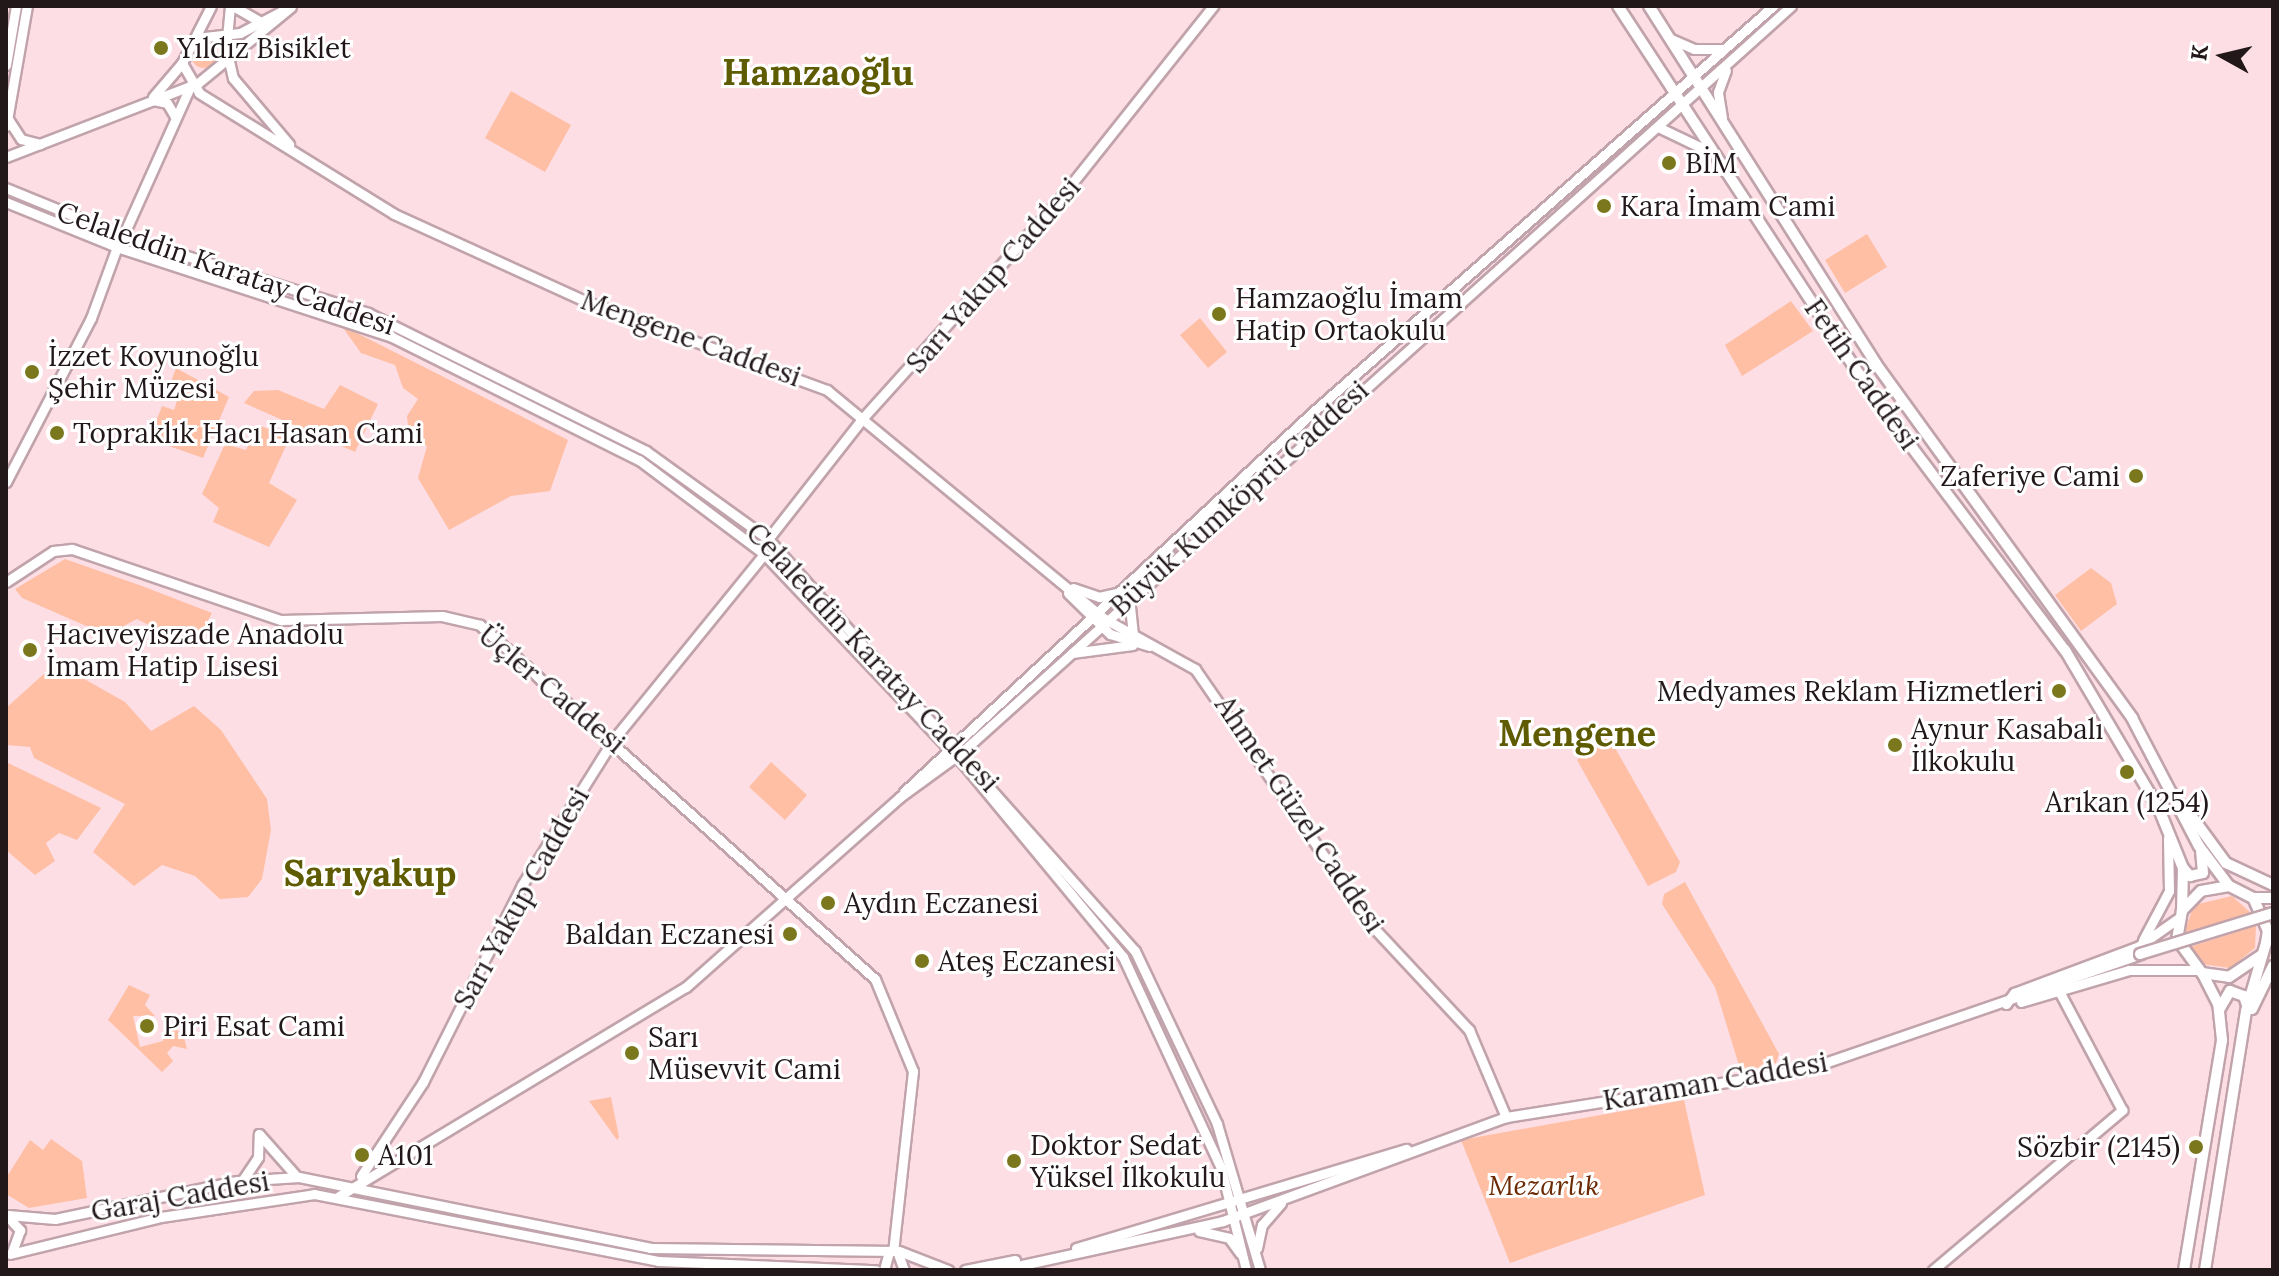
<!DOCTYPE html>
<meta charset="utf-8">
<style>
body{margin:0}
#map{position:relative;width:2279px;height:1276px;overflow:hidden;background:#fddee5;font-family:Lora,serif}
div>[style]{position:absolute}
[style*='--x']{left:calc(var(--x)*1px);top:calc(var(--y)*1px);width:calc(var(--w)*1px);rotate:calc(var(--a)*1deg)}
.green>*{inset:0;background:#ffbfa4}
.round{border-radius:50%}
.roads{filter:drop-shadow(2px 0 #c1a3ab) drop-shadow(-2px 0 #c1a3ab) drop-shadow(0 2px #c1a3ab) drop-shadow(0 -2px #c1a3ab)}
.secondary>*{height:9px;margin:-4.5px;padding:0 4.5px;transform-origin:4.5px;border-radius:4.5px;background:#fff}
.primary>*{height:10px;margin:-5px;padding:0 5px;transform-origin:5px;border-radius:5px;background:#fff}
.bridges{filter:drop-shadow(2px 0 #c1a3ab) drop-shadow(-2px 0 #c1a3ab) drop-shadow(0 2px #c1a3ab) drop-shadow(0 -2px #c1a3ab)}
.primary-bridge>*{height:10px;margin:-5px;padding:0 5px;transform-origin:5px;border-radius:5px;background:#fff}
.dots>*{width:22px;height:22px;translate:-50% -50%;box-sizing:border-box;border:4px solid #fff;border-radius:50%}
span{translate:-50% -50%;white-space:nowrap;text-align:center;line-height:1.15;-webkit-text-stroke:6px #fff;paint-order:stroke}
.poi-label{font-size:28px;color:#22181a}
.left{translate:0 -50%;text-align:left}
.right{translate:-100% -50%;text-align:right}
.street-label{font-size:28px;color:#22181a}
.park-label{font-size:28px;color:#6c2903;font-style:italic}
.district-label{font-size:36px;color:#5e5b00;font-weight:700}
.frame{position:absolute;inset:0;border:8px solid #22181a;pointer-events:none}
.north{position:absolute;left:2183px;top:16px;width:80px;height:80px;-webkit-text-stroke:6px #fff;paint-order:stroke;rotate:278deg;font-size:22px;font-weight:700;line-height:32px;text-align:center;color:#22181a}
.north::after{content:'';display:block;margin:auto;width:28px;height:36px;background:#22181a;clip-path:polygon(50% 0,100% 100%,50% 72%,0 100%)}
</style>
<div id="map">
<div class="green">
<div class="round" style="left:191px;top:42px;width:26px;height:26px"></div>
<div style="clip-path:polygon(511px 91px,571px 125px,545px 172px,485px 138px)"></div>
<div style="clip-path:polygon(1867px 234px,1887px 267px,1845px 293px,1825px 260px)"></div>
<div style="clip-path:polygon(1791px 301px,1813px 331px,1742px 376px,1725px 345px)"></div>
<div style="clip-path:polygon(1200px 318px,1227px 352px,1208px 368px,1180px 335px)"></div>
<div style="clip-path:polygon(341px 325px,568px 440px,550px 491px,511px 496px,449px 530px,418px 478px,427px 446px,409px 437px,407px 416px,418px 399px,403px 388px,395px 365px,361px 353px)"></div>
<div style="clip-path:polygon(176px 368px,229px 397px,203px 458px,149px 439px,162px 406px,174px 410px,179px 395px,168px 390px)"></div>
<div style="clip-path:polygon(340px 385px,378px 404px,355px 452px,244px 403px,254px 391px,278px 390px,324px 409px)"></div>
<div style="clip-path:polygon(258px 425px,290px 437px,269px 483px,297px 500px,269px 547px,213px 522px,219px 508px,202px 494px,225px 444px,246px 450px)"></div>
<div style="clip-path:polygon(65px 559px,142px 586px,212px 613px,193px 648px,137px 619px,107px 635px,22px 598px,15px 589px)"></div>
<div style="clip-path:polygon(2091px 568px,2111px 583px,2117px 604px,2081px 631px,2055px 595px)"></div>
<div style="clip-path:polygon(56px 663px,125px 702px,151px 731px,194px 706px,221px 730px,267px 799px,271px 830px,262px 879px,248px 897px,220px 899px,195px 876px,162px 865px,134px 886px,93px 852px,125px 804px,34px 758px,30px 747px,6px 745px,6px 708px)"></div>
<div style="clip-path:polygon(1601px 738px,1610px 739px,1680px 862px,1676px 872px,1648px 886px,1577px 760px)"></div>
<div style="clip-path:polygon(6px 762px,101px 808px,77px 840px,59px 833px,46px 843px,55px 861px,35px 875px,6px 850px)"></div>
<div style="clip-path:polygon(771px 762px,807px 795px,785px 820px,749px 787px)"></div>
<div style="clip-path:polygon(1685px 882px,1779px 1054px,1776px 1063px,1741px 1072px,1715px 987px,1662px 904px,1664px 894px)"></div>
<div style="clip-path:polygon(2232px 896px,2252px 914px,2184px 933px,2194px 905px)"></div>
<div style="clip-path:polygon(2256px 926px,2255px 948px,2230px 968px,2201px 964px,2189px 947px)"></div>
<div style="clip-path:polygon(129px 985px,150px 995px,145px 1005px,155px 1016px,133px 1016px,140px 1047px,163px 1041px,167px 1020px,184px 1037px,187px 1049px,173px 1046px,167px 1053px,173px 1061px,162px 1072px,108px 1020px)"></div>
<div style="clip-path:polygon(611px 1097px,619px 1137px,617px 1140px,589px 1101px)"></div>
<div style="clip-path:polygon(1684px 1100px,1705px 1195px,1510px 1263px,1461px 1140px)"></div>
<div style="clip-path:polygon(51px 1139px,82px 1161px,87px 1198px,29px 1208px,6px 1194px,6px 1178px,30px 1140px,43px 1150px)"></div>
</div>
<div class="roads">
<div class="secondary">
<div style="--x:230;--y:6;--w:42;--a:95.4"></div>
<div style="--x:226;--y:48;--w:31;--a:77"></div>
<div style="--x:233;--y:78;--w:87;--a:49.7"></div>
<div style="--x:233;--y:6;--w:32;--a:30"></div>
<div style="--x:196;--y:38;--w:44;--a:-6.5"></div>
<div style="--x:240;--y:33;--w:47;--a:-27.6"></div>
<div style="--x:1669;--y:38;--w:27;--a:24"></div>
<div style="--x:1694;--y:49;--w:29;--a:0"></div>
<div style="--x:182;--y:63;--w:34;--a:60"></div>
<div style="--x:199;--y:93;--w:229;--a:31.8"></div>
<div style="--x:394;--y:214;--w:210;--a:24.5"></div>
<div style="--x:585;--y:301;--w:258;--a:20.2"></div>
<div style="--x:827;--y:390;--w:360;--a:39.5"></div>
<div style="--x:1105;--y:619;--w:103;--a:29.1"></div>
<div style="--x:1195;--y:669;--w:313;--a:55.4"></div>
<div style="--x:1373;--y:927;--w:141;--a:47"></div>
<div style="--x:1469;--y:1030;--w:95;--a:67"></div>
<div style="--x:6;--y:65;--w:60;--a:-80.4"></div>
<div style="--x:153;--y:97;--w:45;--a:-49.5"></div>
<div style="--x:182;--y:63;--w:64;--a:-63"></div>
<div style="--x:153;--y:100;--w:14;--a:12"></div>
<div style="--x:167;--y:103;--w:17;--a:59"></div>
<div style="--x:1722;--y:118;--w:26;--a:-99"></div>
<div style="--x:1718;--y:92;--w:23;--a:-70"></div>
<div style="--x:8;--y:119;--w:24;--a:57"></div>
<div style="--x:21;--y:139;--w:20;--a:15"></div>
<div style="--x:6;--y:126;--w:122;--a:-80.1"></div>
<div style="--x:1658;--y:127;--w:53;--a:25.6"></div>
<div style="--x:6;--y:157;--w:206;--a:-21.1"></div>
<div style="--x:198;--y:83;--w:120;--a:-39.3"></div>
<div style="--x:6;--y:188;--w:126;--a:22.3"></div>
<div style="--x:123;--y:236;--w:257;--a:17.4"></div>
<div style="--x:368;--y:313;--w:310;--a:26.4"></div>
<div style="--x:646;--y:451;--w:150;--a:35.8"></div>
<div style="--x:768;--y:539;--w:552;--a:48.31"></div>
<div style="--x:1135;--y:951;--w:191;--a:64.6"></div>
<div style="--x:1217;--y:1124;--w:152;--a:73.6"></div>
<div style="--x:6;--y:202;--w:120;--a:22.1"></div>
<div style="--x:117;--y:247;--w:289;--a:18.1"></div>
<div style="--x:392;--y:337;--w:276;--a:26.5"></div>
<div style="--x:639;--y:460;--w:156;--a:36.9"></div>
<div style="--x:764;--y:554;--w:294;--a:46.5"></div>
<div style="--x:966;--y:767;--w:246;--a:50.4"></div>
<div style="--x:1123;--y:957;--w:233;--a:65.1"></div>
<div style="--x:1221;--y:1168;--w:105;--a:76.2"></div>
<div style="--x:123;--y:236;--w:166;--a:-65.8"></div>
<div style="--x:6;--y:482;--w:185;--a:-62.6"></div>
<div style="--x:91;--y:318;--w:76;--a:-69.9"></div>
<div style="--x:768;--y:539;--w:152;--a:-51.9"></div>
<div style="--x:862;--y:419;--w:287;--a:-48"></div>
<div style="--x:1054;--y:206;--w:256;--a:-51.5"></div>
<div style="--x:6;--y:582;--w:56;--a:-33.4"></div>
<div style="--x:53;--y:551;--w:19;--a:-6"></div>
<div style="--x:72;--y:549;--w:221;--a:18.8"></div>
<div style="--x:281;--y:620;--w:161;--a:-1.4"></div>
<div style="--x:442;--y:616;--w:39;--a:13"></div>
<div style="--x:480;--y:625;--w:530;--a:41.87"></div>
<div style="--x:875;--y:979;--w:100;--a:67.6"></div>
<div style="--x:913;--y:1071;--w:181;--a:96.3"></div>
<div style="--x:1073;--y:588;--w:28;--a:19"></div>
<div style="--x:1099;--y:597;--w:17;--a:-13"></div>
<div style="--x:1068;--y:593;--w:59;--a:44.3"></div>
<div style="--x:1110;--y:634;--w:41;--a:17.1"></div>
<div style="--x:1129;--y:597;--w:38;--a:84"></div>
<div style="--x:1072;--y:653;--w:61;--a:-7.6"></div>
<div style="--x:904;--y:792;--w:558;--a:-42.9"></div>
<div style="--x:1313;--y:412;--w:614;--a:-41.43"></div>
<div style="--x:2143;--y:940;--w:55;--a:-62"></div>
<div style="--x:2169;--y:891;--w:53;--a:-91.1"></div>
<div style="--x:2021;--y:1002;--w:113;--a:-16.5"></div>
<div style="--x:2129;--y:970;--w:69;--a:0"></div>
<div style="--x:2006;--y:1004;--w:14;--a:-54"></div>
<div style="--x:2014;--y:993;--w:134;--a:-20.6"></div>
<div style="--x:2139;--y:946;--w:50;--a:-35.3"></div>
<div style="--x:259;--y:1134;--w:57;--a:48.5"></div>
<div style="--x:361;--y:1176;--w:113;--a:-56.6"></div>
<div style="--x:423;--y:1082;--w:220;--a:-63.3"></div>
<div style="--x:522;--y:885;--w:171;--a:-57.9"></div>
<div style="--x:613;--y:740;--w:240;--a:-50.9"></div>
<div style="--x:242;--y:1181;--w:29;--a:-56"></div>
<div style="--x:258;--y:1157;--w:23;--a:-88"></div>
<div style="--x:339;--y:1196;--w:405;--a:-31.1"></div>
<div style="--x:686;--y:987;--w:286;--a:-41.6"></div>
<div style="--x:900;--y:797;--w:78;--a:-36.1"></div>
<div style="--x:963;--y:751;--w:1114;--a:-41.98"></div>
<div style="--x:6;--y:1215;--w:21;--a:47"></div>
<div style="--x:20;--y:1230;--w:23;--a:110"></div>
<div style="--x:8;--y:1215;--w:47;--a:4.9"></div>
<div style="--x:55;--y:1219;--w:186;--a:-11.8"></div>
<div style="--x:237;--y:1181;--w:62;--a:-3.7"></div>
<div style="--x:299;--y:1177;--w:358;--a:11.4"></div>
<div style="--x:650;--y:1248;--w:247;--a:0.7"></div>
<div style="--x:897;--y:1251;--w:20;--a:70"></div>
<div style="--x:1199;--y:1231;--w:31;--a:13"></div>
<div style="--x:1229;--y:1238;--w:19;--a:54"></div>
<div style="--x:1076;--y:1248;--w:345;--a:-16.7"></div>
<div style="--x:1257;--y:1248;--w:24;--a:-78"></div>
<div style="--x:1262;--y:1225;--w:29;--a:-49"></div>
<div style="--x:899;--y:1251;--w:53;--a:21.2"></div>
<div style="--x:10;--y:1254;--w:155;--a:-13.8"></div>
<div style="--x:161;--y:1217;--w:155;--a:-8.5"></div>
<div style="--x:314;--y:1194;--w:350;--a:11"></div>
<div style="--x:658;--y:1261;--w:218;--a:2.4"></div>
<div style="--x:884;--y:1270;--w:20;--a:-75"></div>
<div style="--x:965;--y:1270;--w:51;--a:-11.3"></div>
<div style="--x:999;--y:1270;--w:229;--a:-12.3"></div>
<div style="--x:1223;--y:1221;--w:302;--a:-20.2"></div>
<div style="--x:1506;--y:1117;--w:302;--a:-9"></div>
<div style="--x:1804;--y:1070;--w:355;--a:-19"></div>
<div style="--x:1933;--y:1270;--w:248;--a:-40.2"></div>
<div style="--x:2122;--y:1110;--w:132;--a:-117.9"></div>
</div>
<div class="primary">
<div style="--x:1618;--y:6;--w:462;--a:56.8"></div>
<div style="--x:1871;--y:393;--w:322;--a:53"></div>
<div style="--x:2065;--y:650;--w:185;--a:59.4"></div>
<div style="--x:2159;--y:809;--w:64;--a:67.9"></div>
<div style="--x:2183;--y:868;--w:43;--a:91.3"></div>
<div style="--x:1649;--y:6;--w:424;--a:57.6"></div>
<div style="--x:1876;--y:364;--w:437;--a:54.1"></div>
<div style="--x:2132;--y:718;--w:144;--a:62.4"></div>
<div style="--x:2199;--y:846;--w:50;--a:53.1"></div>
<div style="--x:2187;--y:810;--w:66;--a:53.7"></div>
<div style="--x:2226;--y:863;--w:52;--a:25.1"></div>
<div style="--x:2183;--y:868;--w:11;--a:49"></div>
<div style="--x:2190;--y:876;--w:13;--a:-13"></div>
<div style="--x:2203;--y:873;--w:21;--a:-95"></div>
<div style="--x:2253;--y:898;--w:20;--a:0"></div>
<div style="--x:2252;--y:1009;--w:48;--a:-64"></div>
<div style="--x:2219;--y:1010;--w:22;--a:-60"></div>
<div style="--x:2230;--y:991;--w:15;--a:20"></div>
<div style="--x:2244;--y:996;--w:9;--a:72"></div>
<div style="--x:2184;--y:1270;--w:233;--a:-80.6"></div>
<div style="--x:2222;--y:1040;--w:36;--a:-96"></div>
<div style="--x:2218;--y:1004;--w:35;--a:-117"></div>
<div style="--x:2205;--y:1270;--w:262;--a:-81"></div>
<div style="--x:2246;--y:1011;--w:71;--a:-73.6"></div>
<div style="--x:2266;--y:943;--w:12;--a:-81"></div>
<div style="--x:2268;--y:931;--w:36;--a:-114"></div>
<div style="--x:2253;--y:898;--w:27;--a:-153"></div>
<div style="--x:2229;--y:886;--w:28;--a:170"></div>
<div style="--x:2201;--y:891;--w:28;--a:134"></div>
<div style="--x:2182;--y:911;--w:28;--a:100"></div>
<div style="--x:2177;--y:939;--w:42;--a:53.7"></div>
<div style="--x:2202;--y:973;--w:27;--a:8"></div>
<div style="--x:2229;--y:977;--w:40;--a:-34"></div>
</div>
</div>
<div class="bridges">
<div class="primary-bridge">
<div style="--x:2140;--y:954;--w:139;--a:-17.1"></div>
</div>
</div>
<div class="dots">
<div style="left:161px;top:48px;background:#7a771d"></div>
<div style="left:1669px;top:163px;background:#7a771d"></div>
<div style="left:1604px;top:206px;background:#7a771d"></div>
<div style="left:1219px;top:314px;background:#7a771d"></div>
<div style="left:32px;top:372px;background:#7a771d"></div>
<div style="left:57px;top:433px;background:#7a771d"></div>
<div style="left:2136px;top:476px;background:#7a771d"></div>
<div style="left:30px;top:650px;background:#7a771d"></div>
<div style="left:2059px;top:691px;background:#7a771d"></div>
<div style="left:1895px;top:745px;background:#7a771d"></div>
<div style="left:2127px;top:772px;background:#7a771d"></div>
<div style="left:828px;top:903px;background:#7a771d"></div>
<div style="left:790px;top:934px;background:#7a771d"></div>
<div style="left:922px;top:961px;background:#7a771d"></div>
<div style="left:147px;top:1026px;background:#7a771d"></div>
<div style="left:632px;top:1053px;background:#7a771d"></div>
<div style="left:2196px;top:1147px;background:#7a771d"></div>
<div style="left:362px;top:1155px;background:#7a771d"></div>
<div style="left:1014px;top:1161px;background:#7a771d"></div>
</div>
<div class="poi-label">
<span class="left" style="left:177px;top:48px">Yıldız Bisiklet</span>
<span class="left" style="left:1685px;top:163px">BİM</span>
<span class="left" style="left:1620px;top:206px">Kara İmam Cami</span>
<span class="left" style="left:1235px;top:314px">Hamzaoğlu İmam<br>Hatip Ortaokulu</span>
<span class="left" style="left:48px;top:372px">İzzet Koyunoğlu<br>Şehir Müzesi</span>
<span class="left" style="left:73px;top:433px">Topraklık Hacı Hasan Cami</span>
<span class="right" style="left:2120px;top:476px">Zaferiye Cami</span>
<span class="left" style="left:46px;top:650px">Hacıveyiszade Anadolu<br>İmam Hatip Lisesi</span>
<span class="right" style="left:2043px;top:691px">Medyames Reklam Hizmetleri</span>
<span class="left" style="left:1911px;top:745px">Aynur Kasabalı<br>İlkokulu</span>
<span style="left:2127px;top:802px">Arıkan (1254)</span>
<span class="left" style="left:844px;top:903px">Aydın Eczanesi</span>
<span class="right" style="left:774px;top:934px">Baldan Eczanesi</span>
<span class="left" style="left:938px;top:961px">Ateş Eczanesi</span>
<span class="left" style="left:163px;top:1026px">Piri Esat Cami</span>
<span class="left" style="left:648px;top:1053px">Sarı<br>Müsevvit Cami</span>
<span class="left" style="left:1030px;top:1161px">Doktor Sedat<br>Yüksel İlkokulu</span>
<span class="right" style="left:2180px;top:1147px">Sözbir (2145)</span>
<span class="left" style="left:378px;top:1155px">A101</span>
</div>
<div class="street-label">
<span style="left:226px;top:268px;rotate:19deg">Celaleddin Karatay Caddesi</span>
<span style="left:993px;top:275px;rotate:-49deg">Sarı Yakup Caddesi</span>
<span style="left:691px;top:338px;rotate:20deg">Mengene Caddesi</span>
<span style="left:1862px;top:374px;rotate:55deg">Fetih Caddesi</span>
<span style="left:1239px;top:498px;rotate:-42deg">Büyük Kumköprü Caddesi</span>
<span style="left:873px;top:657px;rotate:47deg">Celaleddin Karatay Caddesi</span>
<span style="left:552px;top:689px;rotate:40deg">Üçler Caddesi</span>
<span style="left:1300px;top:814px;rotate:56deg">Ahmet Güzel Caddesi</span>
<span style="left:521px;top:898px;rotate:-61deg">Sarı Yakup Caddesi</span>
<span style="left:1715px;top:1081px;rotate:-10deg">Karaman Caddesi</span>
<span style="left:180px;top:1196px;rotate:-10deg">Garaj Caddesi</span>
</div>
<div class="park-label">
<span style="left:1544px;top:1185px">Mezarlık</span>
</div>
<div class="district-label">
<span style="left:818px;top:73px">Hamzaoğlu</span>
<span style="left:1577px;top:734px">Mengene</span>
<span style="left:370px;top:874px">Sarıyakup</span>
</div>
<div class="frame"></div>
<div class="north">K</div>
</div>
